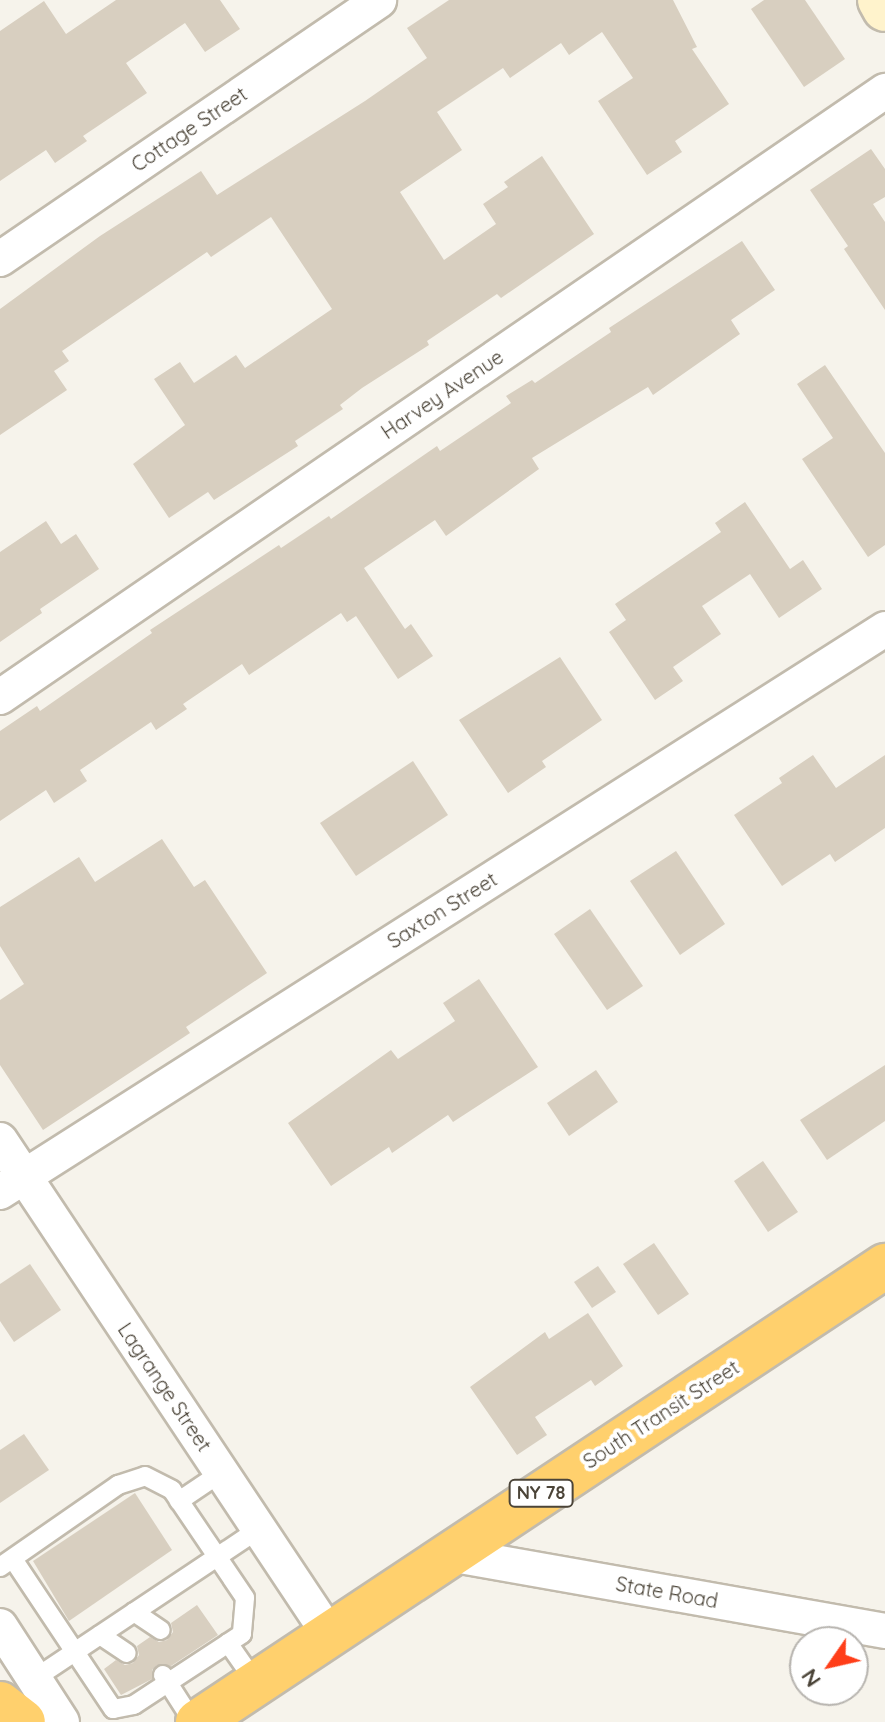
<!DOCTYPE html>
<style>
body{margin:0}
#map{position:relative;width:885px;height:1722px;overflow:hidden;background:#f6f3eb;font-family:Quicksand,sans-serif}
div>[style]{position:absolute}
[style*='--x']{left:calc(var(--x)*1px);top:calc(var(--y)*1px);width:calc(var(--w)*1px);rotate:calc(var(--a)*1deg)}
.building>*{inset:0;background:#d8cfc0}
.roads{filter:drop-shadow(2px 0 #c2bbad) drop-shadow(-2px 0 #c2bbad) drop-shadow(0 2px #c2bbad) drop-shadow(0 -2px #c2bbad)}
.lane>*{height:18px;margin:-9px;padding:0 9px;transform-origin:9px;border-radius:9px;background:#fff}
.street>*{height:34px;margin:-17px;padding:0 17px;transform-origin:17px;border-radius:17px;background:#fff}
.secondary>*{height:44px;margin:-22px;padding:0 22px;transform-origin:22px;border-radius:22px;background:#fff3cc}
.highway>*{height:44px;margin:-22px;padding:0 22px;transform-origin:22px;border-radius:22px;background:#ffd06d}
span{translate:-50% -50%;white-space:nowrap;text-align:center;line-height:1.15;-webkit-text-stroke:8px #fff;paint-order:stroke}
.shield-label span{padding:2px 6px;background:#fff;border:2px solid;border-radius:6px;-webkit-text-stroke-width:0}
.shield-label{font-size:18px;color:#4b4438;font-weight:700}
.street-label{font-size:20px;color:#4b4438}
.north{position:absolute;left:789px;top:1626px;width:80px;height:80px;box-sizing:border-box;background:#fff;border:2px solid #b7b4af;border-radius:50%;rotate:236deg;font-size:22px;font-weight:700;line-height:32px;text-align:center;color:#4b4438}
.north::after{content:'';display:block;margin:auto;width:28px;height:36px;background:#ff3e19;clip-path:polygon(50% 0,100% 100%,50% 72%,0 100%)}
</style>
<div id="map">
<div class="building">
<div style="clip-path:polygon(116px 0,220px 0,240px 29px,205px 52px,185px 23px,126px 63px,147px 93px,83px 136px,87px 141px,55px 163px,46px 150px,0 181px,0 31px,44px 1px,66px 34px)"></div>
<div style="clip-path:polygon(449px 0,673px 0,697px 47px,692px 49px,729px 104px,675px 141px,682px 152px,647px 175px,598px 101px,633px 78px,602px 32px,569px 55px,561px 43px,510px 78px,503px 68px,437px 112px,462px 150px,400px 192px,444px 260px,496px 224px,483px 204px,508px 187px,504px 182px,542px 156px,594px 234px,501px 298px,497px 294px,427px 341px,429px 345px,362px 388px,340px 405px,343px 409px,295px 441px,298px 446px,214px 500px,208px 492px,169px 518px,133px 464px,185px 425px,154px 379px,180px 362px,194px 383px,236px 355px,245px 368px,332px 309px,271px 217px,211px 257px,207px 252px,62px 351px,69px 361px,54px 371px,67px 390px,0 435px,0 309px,100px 236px,201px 171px,217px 195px,365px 101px,427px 58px,407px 28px)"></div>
<div style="clip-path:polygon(764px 0,805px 0,845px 59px,804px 87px,751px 9px)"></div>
<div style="clip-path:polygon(871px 149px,885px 169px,885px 197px,873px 204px,885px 222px,885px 310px,844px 249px,848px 246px,810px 190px)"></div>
<div style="clip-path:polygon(742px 241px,775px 290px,731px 320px,740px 334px,653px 395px,648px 387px,532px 458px,539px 469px,446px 536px,435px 520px,364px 568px,405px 629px,411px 624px,433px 656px,398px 679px,356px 616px,347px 622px,341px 613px,249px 675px,242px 664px,183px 704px,187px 709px,156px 730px,151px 722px,80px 770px,87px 781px,54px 803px,46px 790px,0 821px,0 731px,37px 706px,40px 711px,152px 633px,150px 630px,279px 545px,281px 548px,329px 516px,331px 519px,437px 446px,440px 451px,511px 403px,506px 396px,532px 380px,535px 383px,611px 332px,609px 328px)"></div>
<div style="clip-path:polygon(825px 365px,885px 453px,885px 545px,868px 557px,802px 459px,833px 438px,797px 384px)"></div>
<div style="clip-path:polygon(745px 502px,790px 569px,803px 560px,822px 589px,779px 618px,750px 574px,702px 606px,721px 634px,673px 667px,683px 681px,655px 700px,609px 632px,626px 620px,615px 604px,721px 532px,715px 523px)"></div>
<div style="clip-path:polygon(46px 521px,61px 544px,76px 534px,99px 569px,40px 609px,42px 613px,0 642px,0 552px)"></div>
<div style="clip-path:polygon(560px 657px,602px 720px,542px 761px,546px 767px,508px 793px,459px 720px)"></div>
<div style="clip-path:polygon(813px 755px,836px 788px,885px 755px,885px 828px,835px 862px,830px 854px,782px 886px,734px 815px,782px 783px,779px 778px)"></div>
<div style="clip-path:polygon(413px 761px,448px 815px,356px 876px,320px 823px)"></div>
<div style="clip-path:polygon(162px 839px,194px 887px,205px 880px,267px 973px,186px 1027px,190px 1033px,43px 1130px,0 1065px,0 1000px,24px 984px,0 946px,0 907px,79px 857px,95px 882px)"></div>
<div style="clip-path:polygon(676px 851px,725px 924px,680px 955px,630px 881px)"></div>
<div style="clip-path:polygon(590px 909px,643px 986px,607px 1010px,554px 934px)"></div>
<div style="clip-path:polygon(479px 979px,538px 1067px,453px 1122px,448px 1115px,392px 1153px,389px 1147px,331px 1186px,288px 1123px,391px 1050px,398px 1059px,455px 1021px,443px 1003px)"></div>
<div style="clip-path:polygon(885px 1065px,885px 1121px,827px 1160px,800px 1120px)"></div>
<div style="clip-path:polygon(596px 1070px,618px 1102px,569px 1136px,547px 1103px)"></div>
<div style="clip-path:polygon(763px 1161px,798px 1212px,768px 1232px,734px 1181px)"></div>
<div style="clip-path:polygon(654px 1243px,689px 1294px,658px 1315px,623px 1264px)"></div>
<div style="clip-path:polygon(30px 1264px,61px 1310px,14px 1342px,0 1321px,0 1284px)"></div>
<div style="clip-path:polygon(598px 1266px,616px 1292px,592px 1308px,574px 1282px)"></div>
<div style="clip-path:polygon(588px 1313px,623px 1366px,595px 1386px,591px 1380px,535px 1417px,547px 1435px,517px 1455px,470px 1387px,545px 1332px,549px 1339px)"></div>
<div style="clip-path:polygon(24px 1434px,49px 1470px,0 1503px,0 1450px)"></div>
<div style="clip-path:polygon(135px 1493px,172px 1550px,69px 1621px,33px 1561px)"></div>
<div style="clip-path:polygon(197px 1605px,218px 1635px,171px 1666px,157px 1665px,152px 1670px,152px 1679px,121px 1695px,104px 1669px,116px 1660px,125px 1665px,133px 1663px,139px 1655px,137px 1646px,150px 1637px,159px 1642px,167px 1640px,173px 1632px,171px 1623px)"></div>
</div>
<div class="roads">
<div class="lane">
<div style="--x:179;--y:1501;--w:52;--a:-34"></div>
<div style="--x:0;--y:1567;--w:144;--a:-34.8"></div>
<div style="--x:118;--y:1485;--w:28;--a:-18"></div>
<div style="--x:145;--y:1476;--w:30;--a:27"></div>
<div style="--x:172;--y:1490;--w:130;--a:55.9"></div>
<div style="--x:245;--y:1598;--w:36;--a:95"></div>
<div style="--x:242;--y:1634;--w:129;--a:146.7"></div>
<div style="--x:134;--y:1705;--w:21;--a:169"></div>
<div style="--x:113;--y:1709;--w:180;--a:-123.7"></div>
<div style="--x:134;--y:1612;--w:32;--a:34"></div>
<div style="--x:100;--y:1635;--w:32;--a:34"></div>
<div style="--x:228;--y:1643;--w:49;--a:55"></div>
<div style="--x:163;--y:1675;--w:56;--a:57.4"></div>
<div style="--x:34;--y:1679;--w:272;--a:-33.7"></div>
</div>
<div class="street">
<div style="--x:0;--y:259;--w:459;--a:-34.3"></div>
<div style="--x:0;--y:697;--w:1073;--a:-34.4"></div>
<div style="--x:0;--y:1140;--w:594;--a:56.34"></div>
<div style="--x:0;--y:1192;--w:1049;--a:-32.46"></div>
<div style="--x:449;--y:1554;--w:443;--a:10"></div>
<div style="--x:0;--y:1626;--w:114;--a:57.1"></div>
</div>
<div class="secondary">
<div style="--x:880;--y:0;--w:10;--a:61"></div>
</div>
<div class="highway">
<div style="--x:0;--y:1704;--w:29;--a:38"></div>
<div style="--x:198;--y:1722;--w:825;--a:-33.57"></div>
</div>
</div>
<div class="shield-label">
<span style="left:541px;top:1493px">NY 78</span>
</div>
<div class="street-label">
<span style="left:189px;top:129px;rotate:-34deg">Cottage Street</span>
<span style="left:442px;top:394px;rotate:-34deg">Harvey Avenue</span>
<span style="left:442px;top:910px;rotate:-32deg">Saxton Street</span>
<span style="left:165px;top:1387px;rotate:56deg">Lagrange Street</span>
<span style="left:661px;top:1414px;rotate:-33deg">South Transit Street</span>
<span style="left:667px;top:1592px;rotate:10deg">State Road</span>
</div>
<div class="north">N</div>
</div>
